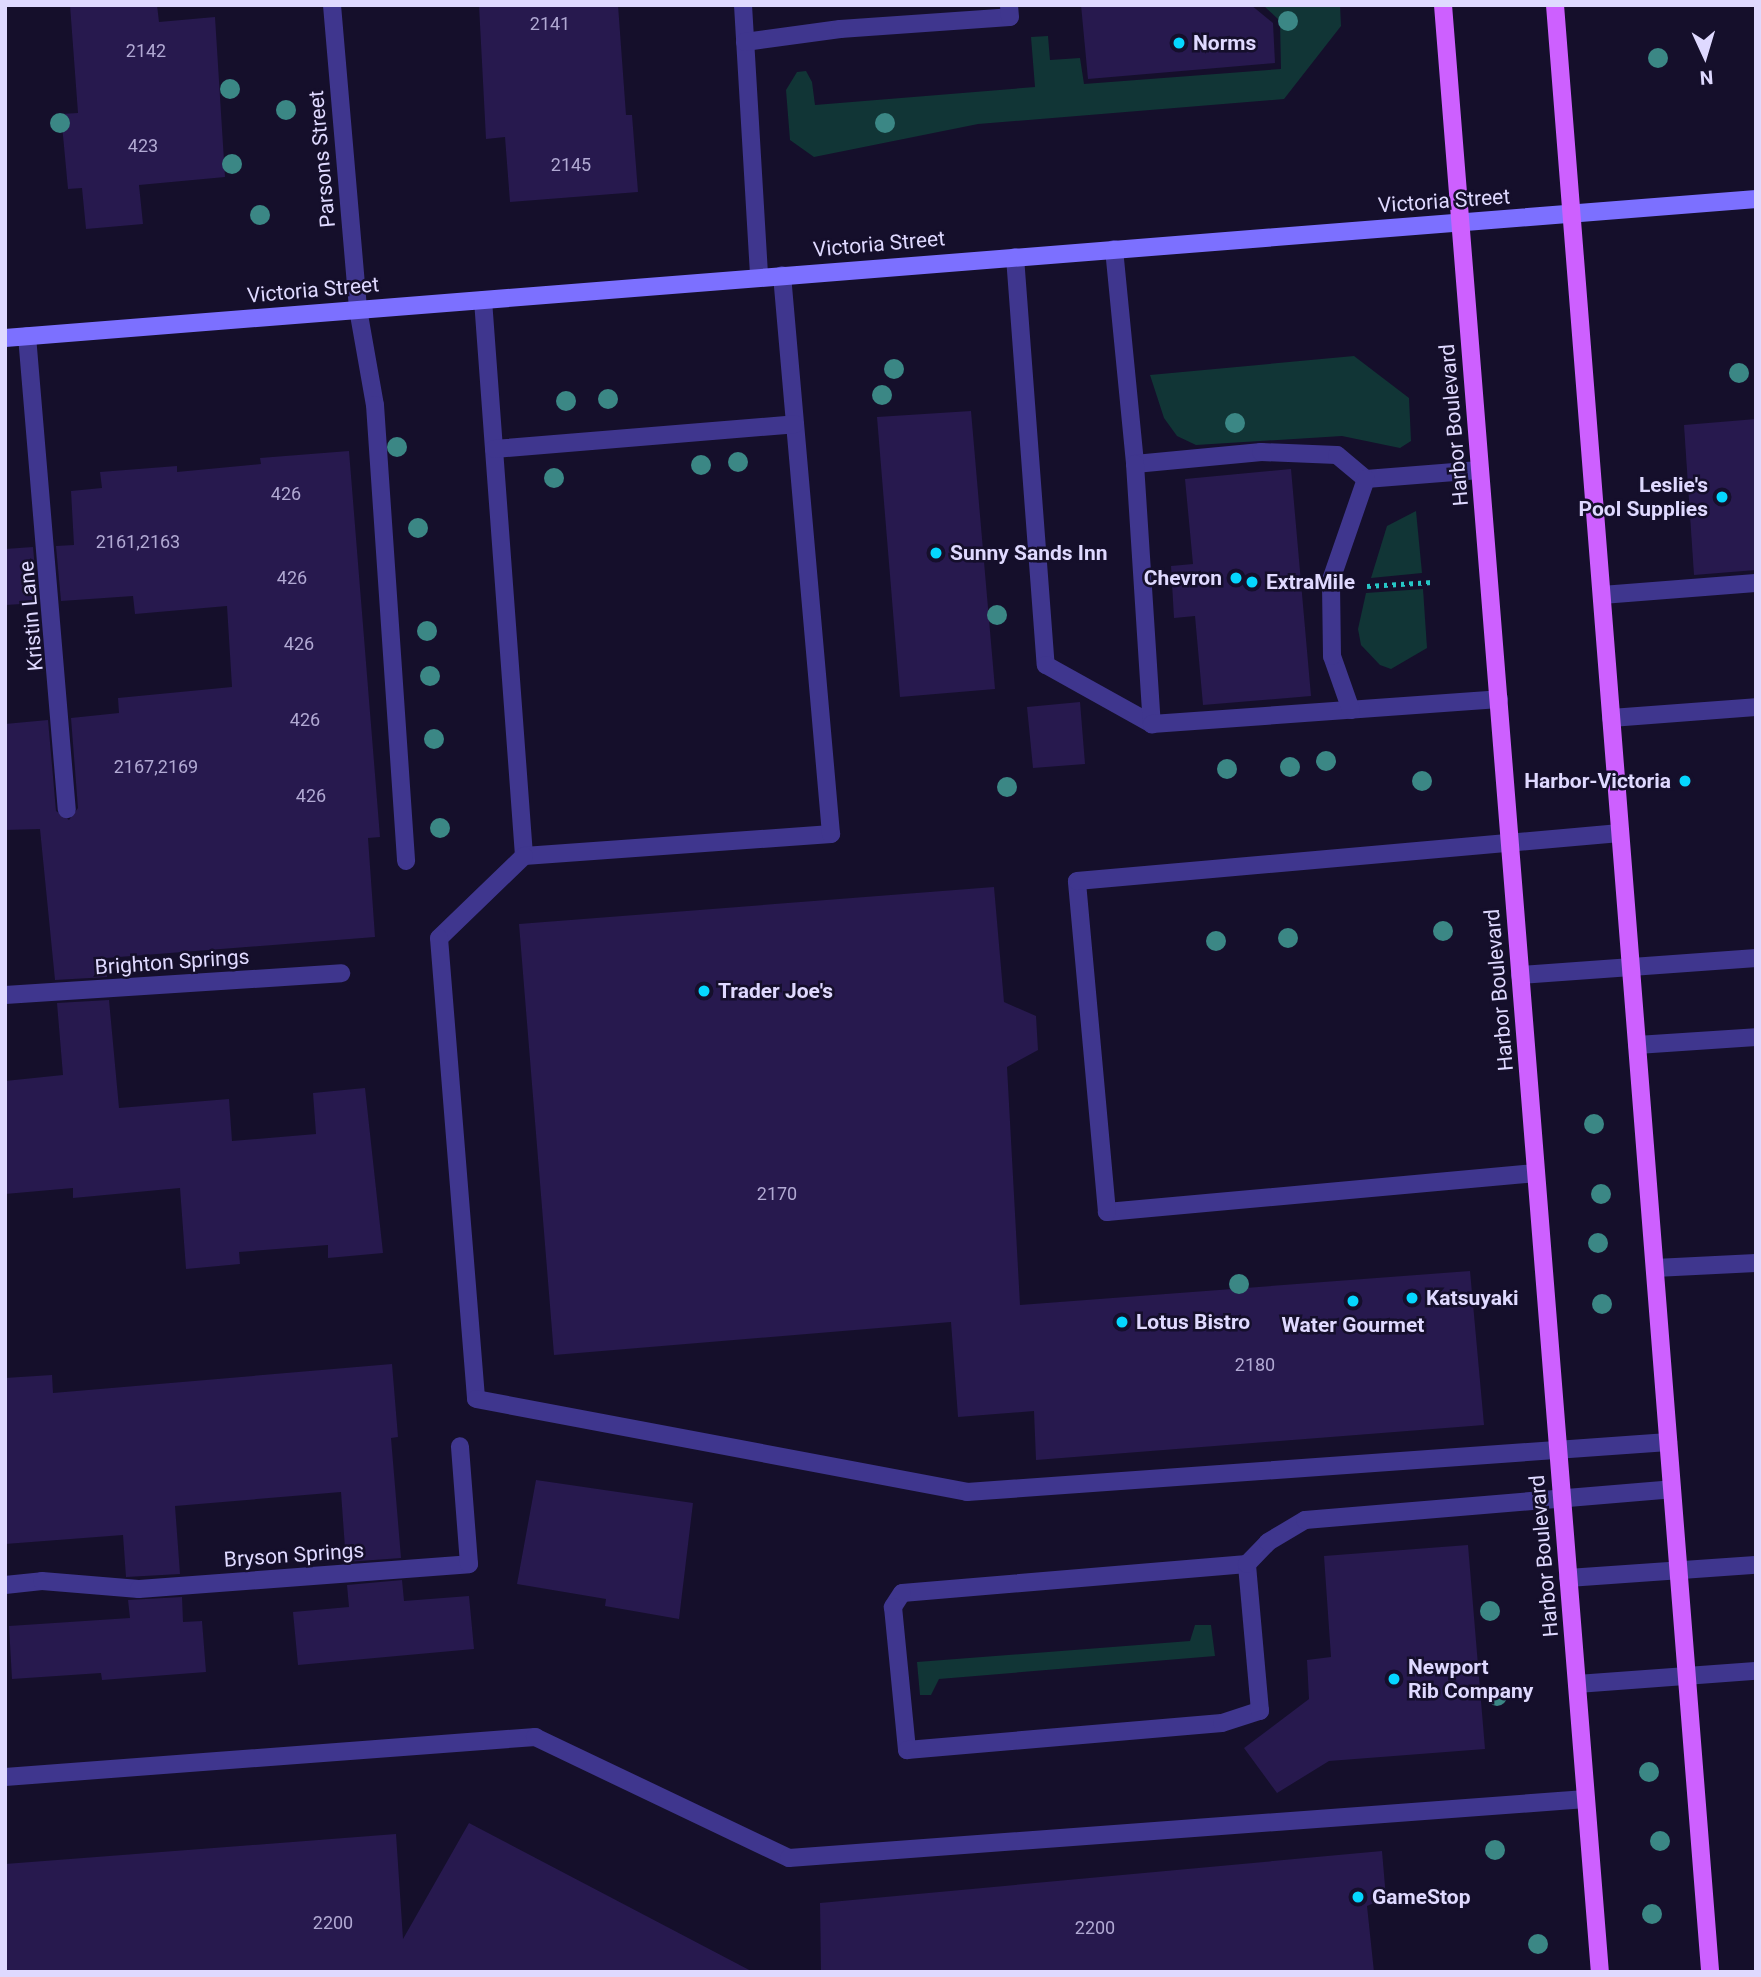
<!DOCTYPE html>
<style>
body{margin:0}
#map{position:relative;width:1761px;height:1977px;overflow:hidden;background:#150f2b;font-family:Roboto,sans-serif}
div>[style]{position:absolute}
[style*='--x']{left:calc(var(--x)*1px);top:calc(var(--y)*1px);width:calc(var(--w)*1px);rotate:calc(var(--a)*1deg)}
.green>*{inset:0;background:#113536}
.building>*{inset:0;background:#27194e}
.path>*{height:4.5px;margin-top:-2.25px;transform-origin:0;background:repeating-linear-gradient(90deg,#26c6c6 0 3.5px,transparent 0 8.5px)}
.service>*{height:18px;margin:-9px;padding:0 9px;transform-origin:9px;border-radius:9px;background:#3f368e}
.minor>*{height:18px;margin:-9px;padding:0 9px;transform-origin:9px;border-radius:9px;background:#3f368e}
.secondary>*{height:18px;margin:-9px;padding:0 9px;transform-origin:9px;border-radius:9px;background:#7c70ff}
.primary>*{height:18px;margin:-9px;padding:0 9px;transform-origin:9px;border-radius:9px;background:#cd60ff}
.trees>*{width:20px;height:20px;margin:-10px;border-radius:50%;background:#3b8785}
.dots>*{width:19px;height:19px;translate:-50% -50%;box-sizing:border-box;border:4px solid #150f2b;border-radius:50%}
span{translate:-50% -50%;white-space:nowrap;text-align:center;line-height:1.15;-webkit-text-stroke:5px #150f2b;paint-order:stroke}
.number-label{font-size:18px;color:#b1a9d3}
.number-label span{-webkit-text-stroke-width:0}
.poi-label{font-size:21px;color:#dfd9ff;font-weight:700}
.left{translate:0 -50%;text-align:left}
.right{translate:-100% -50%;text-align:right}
.street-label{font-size:21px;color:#dfd9ff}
.frame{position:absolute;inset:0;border:7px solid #dfd9ff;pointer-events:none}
.north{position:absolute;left:1670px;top:21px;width:70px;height:70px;-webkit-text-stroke:5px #150f2b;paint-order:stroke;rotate:176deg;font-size:19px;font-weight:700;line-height:28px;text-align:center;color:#dfd9ff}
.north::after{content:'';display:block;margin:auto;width:24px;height:32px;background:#dfd9ff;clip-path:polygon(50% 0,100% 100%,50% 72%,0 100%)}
</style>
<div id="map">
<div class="green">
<div style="clip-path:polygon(1263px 5px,1340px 5px,1341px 26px,1284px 99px,978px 124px,814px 157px,790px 140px,786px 90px,797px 72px,806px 71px,812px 82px,815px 105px,1035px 87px,1031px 37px,1048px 36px,1050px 60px,1080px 58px,1084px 84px,1281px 69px,1280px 21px)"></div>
<div style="clip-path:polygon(1354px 356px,1409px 398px,1411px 441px,1400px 448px,1342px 436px,1196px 445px,1177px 436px,1164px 418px,1150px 375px)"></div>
<div style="clip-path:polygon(1416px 511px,1422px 573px,1371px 578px,1387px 526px)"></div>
<div style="clip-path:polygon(1423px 589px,1427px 648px,1391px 669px,1380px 665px,1361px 645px,1358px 629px,1366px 593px)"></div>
<div style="clip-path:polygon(1195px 1625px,1211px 1625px,1215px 1656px,939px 1679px,931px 1695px,920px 1695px,917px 1662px,1190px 1641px)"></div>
</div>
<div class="building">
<div style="clip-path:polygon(70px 5px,157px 5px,159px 22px,215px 17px,225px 177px,139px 185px,143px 224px,86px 229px,82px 188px,68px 189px,61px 114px,78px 113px)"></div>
<div style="clip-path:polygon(479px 5px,618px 5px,626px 115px,632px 115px,638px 192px,510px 202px,505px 137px,486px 139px)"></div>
<div style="clip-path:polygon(1081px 5px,1251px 5px,1273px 23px,1275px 63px,1088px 79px)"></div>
<div style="clip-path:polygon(971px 411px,995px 689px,900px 697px,877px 417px)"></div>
<div style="clip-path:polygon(1756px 419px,1756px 570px,1694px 575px,1684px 425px)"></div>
<div style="clip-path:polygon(349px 451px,380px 837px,368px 838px,375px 937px,106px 958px,107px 977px,55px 980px,40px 829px,5px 830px,5px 724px,48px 720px,56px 811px,69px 820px,78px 808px,71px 718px,119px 713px,118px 698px,232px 687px,227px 606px,135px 614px,133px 596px,61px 601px,56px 546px,74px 545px,71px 491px,102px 488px,100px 472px,177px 466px,177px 472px,261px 464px,260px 458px)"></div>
<div style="clip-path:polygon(1291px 469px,1311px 696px,1203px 705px,1195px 616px,1174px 618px,1171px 566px,1193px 564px,1185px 479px)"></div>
<div style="clip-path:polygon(33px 547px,38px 603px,5px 605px,5px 549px)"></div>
<div style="clip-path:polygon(1080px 702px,1085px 764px,1033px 768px,1027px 707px)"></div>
<div style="clip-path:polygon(994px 887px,1004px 1002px,1036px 1016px,1038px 1050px,1007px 1067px,1020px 1305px,1470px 1271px,1484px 1425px,1036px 1460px,1034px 1411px,958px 1417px,951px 1322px,554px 1355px,519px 924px)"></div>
<div style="clip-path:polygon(109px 1000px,119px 1108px,229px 1099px,232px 1141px,316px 1134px,313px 1093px,365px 1088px,383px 1253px,328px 1258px,328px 1245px,239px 1252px,240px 1264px,186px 1269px,180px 1188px,73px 1198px,73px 1188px,5px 1194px,5px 1081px,63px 1075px,57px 1003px)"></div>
<div style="clip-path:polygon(392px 1364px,398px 1437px,391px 1438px,401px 1558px,346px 1562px,341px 1492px,175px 1506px,180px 1574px,126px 1577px,123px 1535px,5px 1544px,5px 1378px,52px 1375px,53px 1393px)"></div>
<div style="clip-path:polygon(536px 1480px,693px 1503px,679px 1619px,605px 1606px,606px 1599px,517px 1584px)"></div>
<div style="clip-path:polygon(1468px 1545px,1485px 1749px,1329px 1761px,1277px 1793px,1244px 1748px,1309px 1699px,1307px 1660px,1331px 1657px,1324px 1556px)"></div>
<div style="clip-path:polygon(402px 1580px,404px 1601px,469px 1596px,474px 1649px,298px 1665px,293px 1612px,349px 1607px,347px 1585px)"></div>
<div style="clip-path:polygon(182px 1597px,183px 1622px,202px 1621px,206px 1672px,102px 1680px,101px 1673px,12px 1679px,9px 1626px,130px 1618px,128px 1600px)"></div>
<div style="clip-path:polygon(469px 1823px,753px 1972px,5px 1972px,5px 1864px,396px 1834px,403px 1939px)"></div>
<div style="clip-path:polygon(1382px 1851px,1386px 1898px,1367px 1906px,1374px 1972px,821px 1972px,820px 1903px)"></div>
</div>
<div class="path">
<div style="--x:1367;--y:586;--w:66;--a:-3.5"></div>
</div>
<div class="service">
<div style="--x:743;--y:5;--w:273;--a:86.6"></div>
<div style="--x:745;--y:42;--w:96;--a:-7.8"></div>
<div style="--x:840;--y:29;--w:170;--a:-4"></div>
<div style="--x:1010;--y:17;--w:12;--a:-95"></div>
<div style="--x:1114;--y:249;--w:216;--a:84.4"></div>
<div style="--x:1135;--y:464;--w:127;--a:-5.4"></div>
<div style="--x:1261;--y:452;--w:76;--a:2.3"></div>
<div style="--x:1337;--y:455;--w:38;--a:40"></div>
<div style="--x:1366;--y:479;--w:114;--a:-4.5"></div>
<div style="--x:1015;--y:257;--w:409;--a:85.7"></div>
<div style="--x:1046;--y:665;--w:121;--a:29.1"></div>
<div style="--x:483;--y:300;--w:558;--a:85.78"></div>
<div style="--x:524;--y:856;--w:308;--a:-4.1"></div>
<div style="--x:831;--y:834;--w:561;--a:-95.01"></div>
<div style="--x:358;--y:309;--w:97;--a:80"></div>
<div style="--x:375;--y:405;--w:457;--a:86.1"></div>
<div style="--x:494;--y:449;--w:302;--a:-4.7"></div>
<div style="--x:1135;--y:464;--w:261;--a:86.3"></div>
<div style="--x:1152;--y:724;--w:348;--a:-4.1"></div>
<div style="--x:1602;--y:595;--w:154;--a:-4.5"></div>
<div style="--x:1351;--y:710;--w:57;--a:-109.4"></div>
<div style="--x:1332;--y:656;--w:76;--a:-90.8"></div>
<div style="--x:1331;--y:580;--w:107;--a:-70.9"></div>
<div style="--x:1611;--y:718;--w:145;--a:-4.3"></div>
<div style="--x:524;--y:856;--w:118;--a:136"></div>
<div style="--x:439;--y:938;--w:462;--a:85.4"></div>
<div style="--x:476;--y:1399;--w:500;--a:10.7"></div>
<div style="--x:967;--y:1492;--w:703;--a:-4.08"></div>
<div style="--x:1520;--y:975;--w:237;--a:-4.1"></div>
<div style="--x:1637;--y:1045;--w:119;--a:-3.8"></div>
<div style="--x:1536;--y:1173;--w:431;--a:174.8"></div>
<div style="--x:1107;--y:1212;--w:332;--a:-95.2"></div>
<div style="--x:1077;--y:881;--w:545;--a:-5.05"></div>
<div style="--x:1655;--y:1268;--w:101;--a:-2.8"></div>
<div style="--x:1247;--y:1564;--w:346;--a:175.2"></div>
<div style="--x:902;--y:1593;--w:17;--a:123"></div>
<div style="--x:893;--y:1607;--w:144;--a:84.4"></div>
<div style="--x:907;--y:1750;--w:316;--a:-4.9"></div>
<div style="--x:1222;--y:1723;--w:40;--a:-18"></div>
<div style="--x:1260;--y:1711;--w:148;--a:-95.1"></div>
<div style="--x:1247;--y:1564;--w:30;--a:-46"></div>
<div style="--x:1268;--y:1542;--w:43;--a:-30.7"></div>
<div style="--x:1305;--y:1520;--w:368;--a:-4.8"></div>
<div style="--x:1568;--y:1578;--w:188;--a:-4"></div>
<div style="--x:1577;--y:1684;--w:179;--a:-4.2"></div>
<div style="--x:5;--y:1777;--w:532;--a:-4.32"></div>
<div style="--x:535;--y:1737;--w:281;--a:25.5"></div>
<div style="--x:789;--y:1858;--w:799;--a:-4.23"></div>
</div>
<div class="minor">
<div style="--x:332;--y:5;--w:305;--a:85.1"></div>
<div style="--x:27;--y:336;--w:475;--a:85.2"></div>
<div style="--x:5;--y:995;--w:337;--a:-3.7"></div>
<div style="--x:5;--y:1585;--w:37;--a:-6"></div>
<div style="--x:42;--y:1581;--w:97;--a:4.7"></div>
<div style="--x:139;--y:1589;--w:331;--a:-4.3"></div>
<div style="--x:469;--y:1564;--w:118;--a:-94.4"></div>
</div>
<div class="secondary">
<div style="--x:5;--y:338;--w:1757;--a:-4.54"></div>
</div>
<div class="primary">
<div style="--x:1443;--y:5;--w:1973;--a:85.44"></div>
<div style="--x:1555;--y:5;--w:1973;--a:85.49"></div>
</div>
<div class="trees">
<div style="left:1288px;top:21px"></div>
<div style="left:1658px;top:58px"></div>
<div style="left:230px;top:89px"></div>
<div style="left:286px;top:110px"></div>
<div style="left:60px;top:123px"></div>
<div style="left:885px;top:123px"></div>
<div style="left:232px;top:164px"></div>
<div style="left:260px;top:215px"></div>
<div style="left:894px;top:369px"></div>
<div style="left:1739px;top:373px"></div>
<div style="left:882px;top:395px"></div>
<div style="left:608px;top:399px"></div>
<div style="left:566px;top:401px"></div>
<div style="left:1235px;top:423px"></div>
<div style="left:397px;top:447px"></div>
<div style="left:738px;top:462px"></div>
<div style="left:701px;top:465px"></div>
<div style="left:554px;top:478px"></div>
<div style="left:418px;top:528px"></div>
<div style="left:997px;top:615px"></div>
<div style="left:427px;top:631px"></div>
<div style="left:430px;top:676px"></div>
<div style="left:434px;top:739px"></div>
<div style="left:1326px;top:761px"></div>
<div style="left:1290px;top:767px"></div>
<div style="left:1227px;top:769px"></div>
<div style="left:1422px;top:781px"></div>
<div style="left:1007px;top:787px"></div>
<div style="left:440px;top:828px"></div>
<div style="left:1443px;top:931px"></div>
<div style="left:1288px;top:938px"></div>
<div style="left:1216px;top:941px"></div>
<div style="left:1594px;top:1124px"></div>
<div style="left:1601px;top:1194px"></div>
<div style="left:1598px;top:1243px"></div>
<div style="left:1239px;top:1284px"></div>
<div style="left:1602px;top:1304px"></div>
<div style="left:1490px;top:1611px"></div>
<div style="left:1497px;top:1696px"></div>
<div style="left:1649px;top:1772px"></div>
<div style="left:1660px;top:1841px"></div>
<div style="left:1495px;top:1850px"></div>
<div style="left:1652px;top:1914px"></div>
<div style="left:1538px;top:1944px"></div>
</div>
<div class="dots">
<div style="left:1179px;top:43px;background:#05d7ff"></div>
<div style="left:1722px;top:497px;background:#05d7ff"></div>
<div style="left:936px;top:553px;background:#05d7ff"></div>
<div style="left:1236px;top:578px;background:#05d7ff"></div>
<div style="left:1252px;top:582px;background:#05d7ff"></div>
<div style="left:1685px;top:781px;background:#05d7ff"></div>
<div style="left:704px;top:991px;background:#05d7ff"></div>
<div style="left:1412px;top:1298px;background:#05d7ff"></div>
<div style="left:1353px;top:1301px;background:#05d7ff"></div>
<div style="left:1122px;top:1322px;background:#05d7ff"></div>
<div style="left:1394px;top:1679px;background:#05d7ff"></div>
<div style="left:1358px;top:1897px;background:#05d7ff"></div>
</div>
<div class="number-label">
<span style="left:550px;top:24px">2141</span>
<span style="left:146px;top:51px">2142</span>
<span style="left:143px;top:146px">423</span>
<span style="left:571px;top:165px">2145</span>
<span style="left:286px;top:494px">426</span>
<span style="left:138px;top:542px">2161,2163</span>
<span style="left:292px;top:578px">426</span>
<span style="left:299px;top:644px">426</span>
<span style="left:305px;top:720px">426</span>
<span style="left:156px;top:767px">2167,2169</span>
<span style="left:311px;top:796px">426</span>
<span style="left:777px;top:1194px">2170</span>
<span style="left:1255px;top:1365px">2180</span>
<span style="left:333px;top:1923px">2200</span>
<span style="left:1095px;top:1928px">2200</span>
</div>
<div class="poi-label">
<span class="left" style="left:1193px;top:43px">Norms</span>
<span class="right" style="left:1708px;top:497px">Leslie's<br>Pool Supplies</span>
<span class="left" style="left:950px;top:553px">Sunny Sands Inn</span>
<span class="right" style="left:1222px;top:578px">Chevron</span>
<span class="left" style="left:1266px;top:582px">ExtraMile</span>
<span class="right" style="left:1671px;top:781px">Harbor-Victoria</span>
<span class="left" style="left:718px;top:991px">Trader Joe's</span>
<span class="left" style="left:1426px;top:1298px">Katsuyaki</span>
<span class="left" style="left:1136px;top:1322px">Lotus Bistro</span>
<span style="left:1353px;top:1325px">Water Gourmet</span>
<span class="left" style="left:1408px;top:1679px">Newport<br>Rib Company</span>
<span class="left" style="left:1372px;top:1897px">GameStop</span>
</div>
<div class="street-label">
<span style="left:322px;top:159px;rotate:-95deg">Parsons Street</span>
<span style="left:1444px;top:201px;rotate:-4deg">Victoria Street</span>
<span style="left:879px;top:244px;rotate:-5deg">Victoria Street</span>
<span style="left:313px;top:290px;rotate:-5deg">Victoria Street</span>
<span style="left:1454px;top:425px;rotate:-95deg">Harbor Boulevard</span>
<span style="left:31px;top:616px;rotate:-95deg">Kristin Lane</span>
<span style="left:172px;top:962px;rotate:-4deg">Brighton Springs</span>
<span style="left:1499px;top:990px;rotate:-95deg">Harbor Boulevard</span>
<span style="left:294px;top:1555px;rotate:-4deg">Bryson Springs</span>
<span style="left:1544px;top:1556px;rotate:-95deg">Harbor Boulevard</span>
</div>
<div class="frame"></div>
<div class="north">N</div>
</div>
